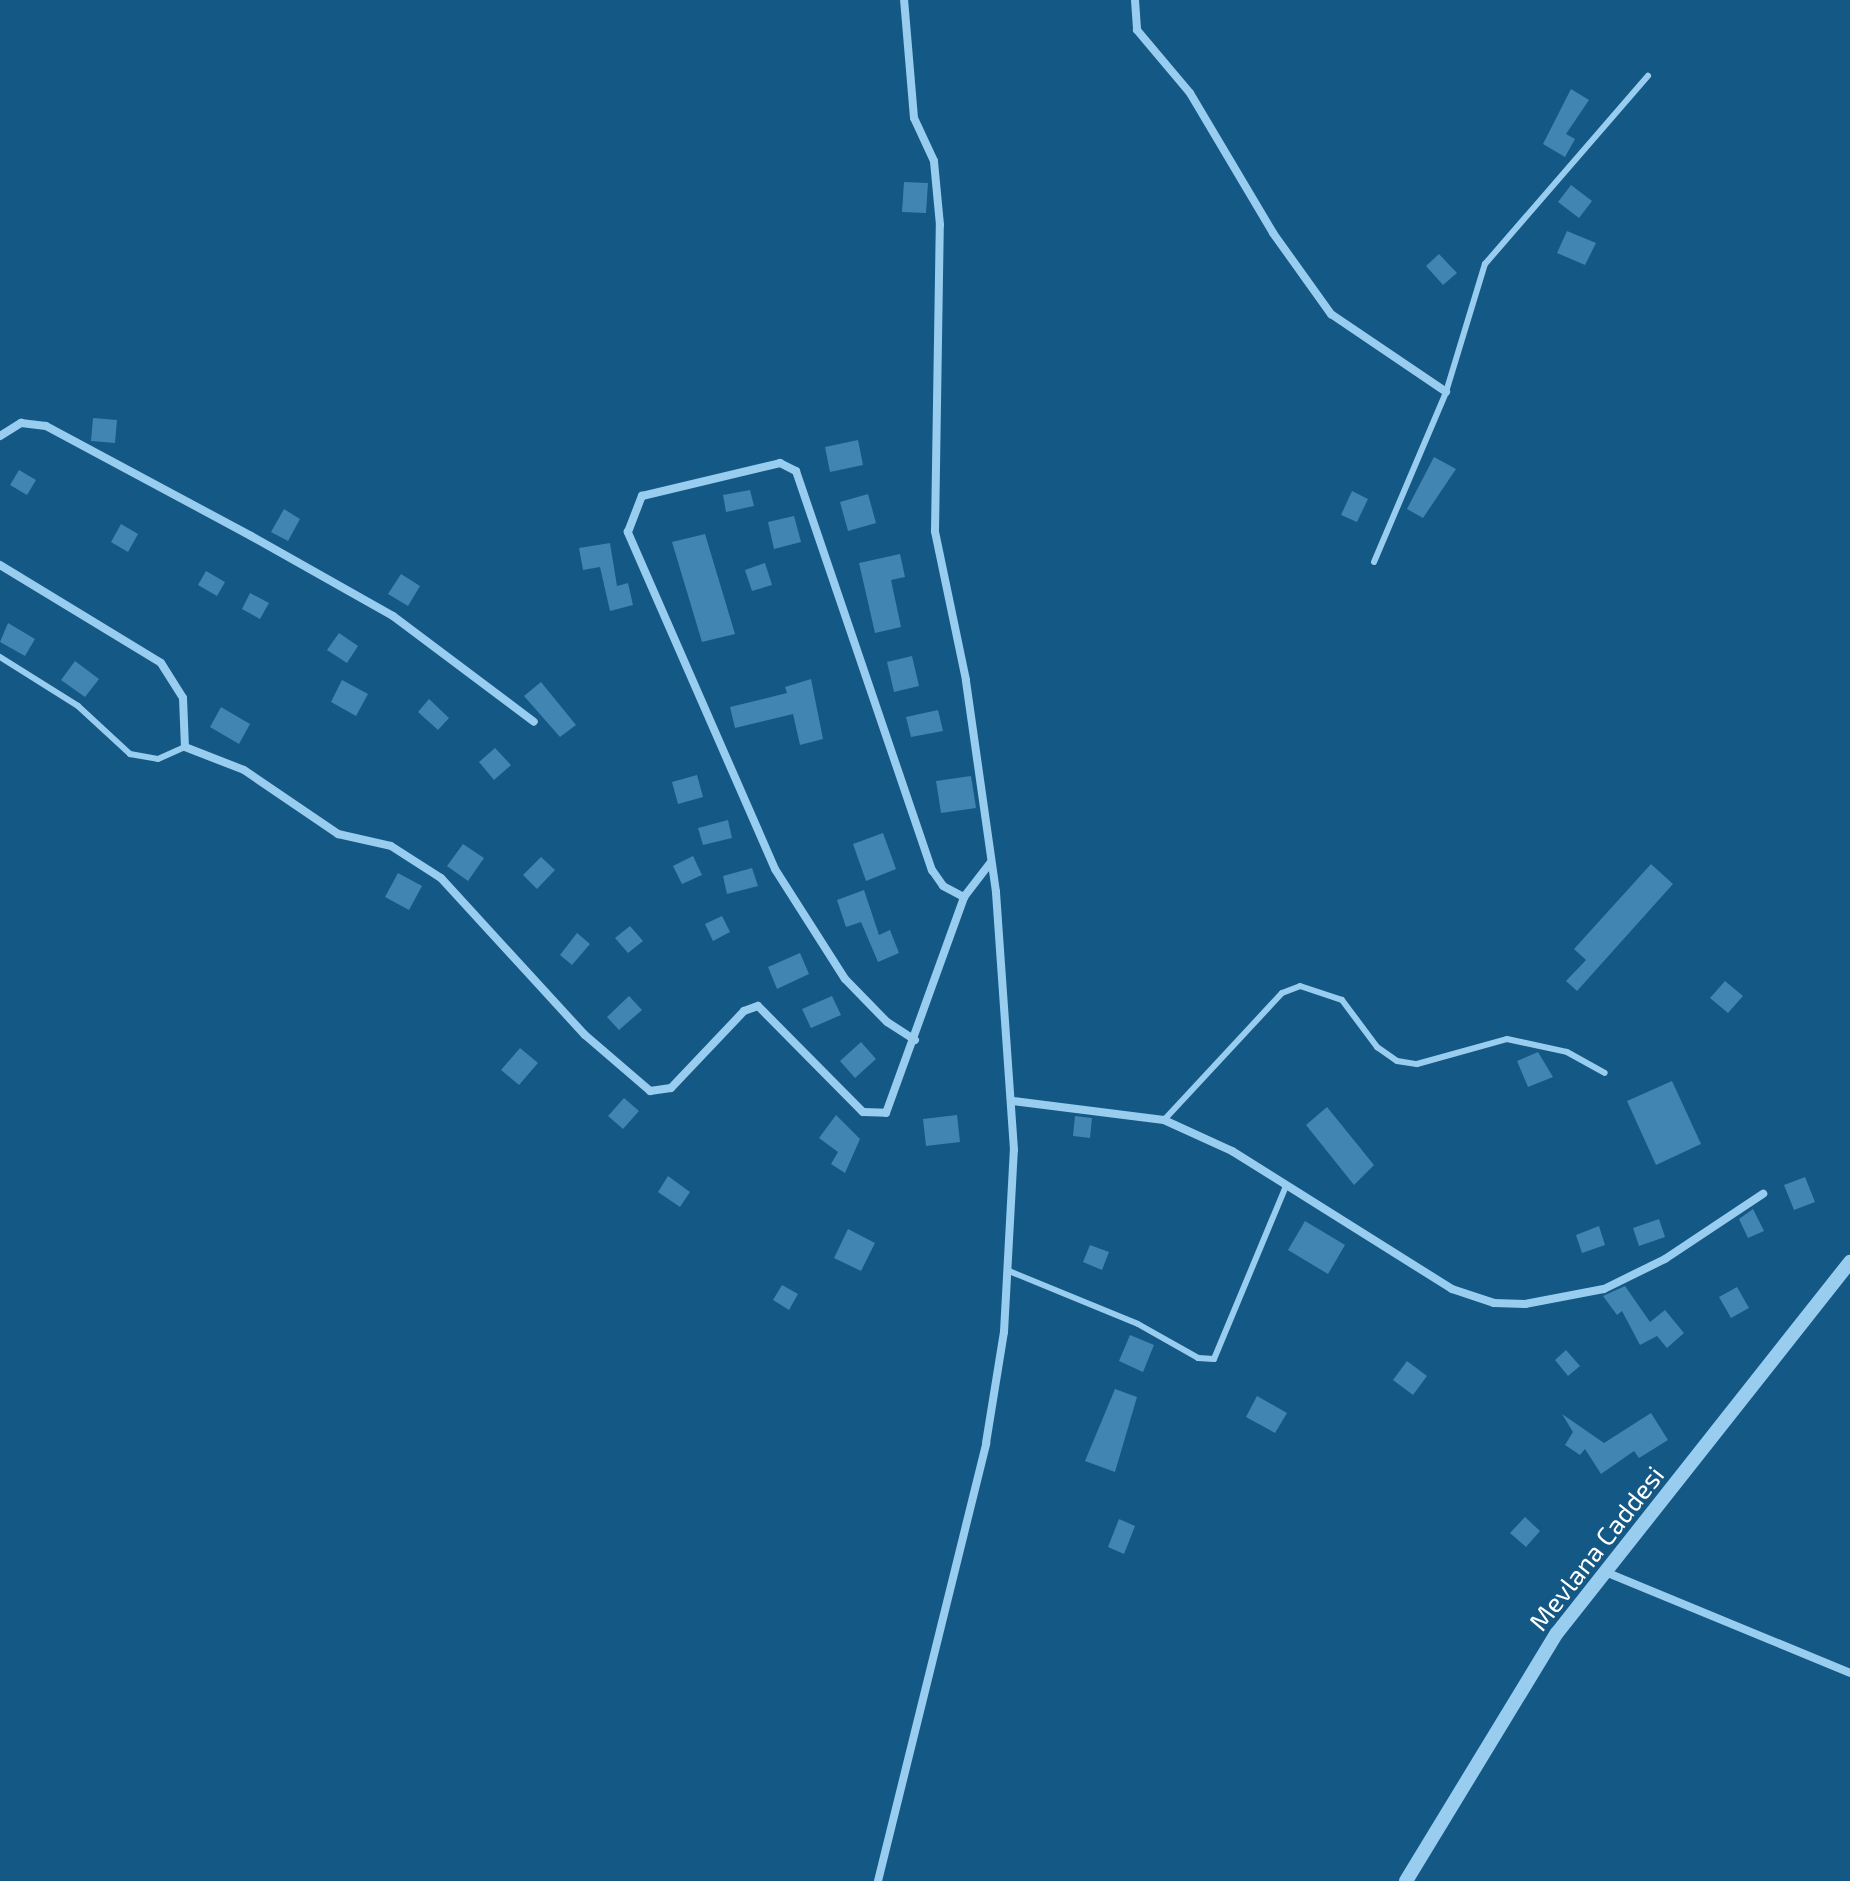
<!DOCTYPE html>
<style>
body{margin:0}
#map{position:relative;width:1850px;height:1881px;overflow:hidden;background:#145886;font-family:"Exo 2",sans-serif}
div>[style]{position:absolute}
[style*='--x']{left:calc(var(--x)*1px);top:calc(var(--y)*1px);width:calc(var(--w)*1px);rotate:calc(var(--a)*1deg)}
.building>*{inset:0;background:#4185b2}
.service>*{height:6px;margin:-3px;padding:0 3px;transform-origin:3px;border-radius:3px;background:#99cdef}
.minor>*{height:8px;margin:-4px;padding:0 4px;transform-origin:4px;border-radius:4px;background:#99cdef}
.tertiary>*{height:14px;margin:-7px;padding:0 7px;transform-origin:7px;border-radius:7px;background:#99cdef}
span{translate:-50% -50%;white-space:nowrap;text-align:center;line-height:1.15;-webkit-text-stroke:6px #145886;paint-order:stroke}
.street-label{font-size:26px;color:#fff}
</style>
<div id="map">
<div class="building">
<div style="clip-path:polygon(1571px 89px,1589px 100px,1566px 134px,1575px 139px,1565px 157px,1543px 144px)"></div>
<div style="clip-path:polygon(904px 182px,928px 183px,926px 213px,902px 212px)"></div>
<div style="clip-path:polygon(1571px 185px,1592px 201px,1579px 218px,1558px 202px)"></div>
<div style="clip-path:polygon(1567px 231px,1596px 243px,1585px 265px,1557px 253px)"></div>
<div style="clip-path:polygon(1439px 254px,1457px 273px,1443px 285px,1426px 266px)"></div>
<div style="clip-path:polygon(93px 418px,117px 420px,115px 443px,91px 441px)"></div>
<div style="clip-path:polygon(858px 440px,863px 465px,830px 472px,825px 447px)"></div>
<div style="clip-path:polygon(1434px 457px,1456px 469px,1423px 518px,1407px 509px)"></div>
<div style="clip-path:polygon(19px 470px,36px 480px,27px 495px,10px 485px)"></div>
<div style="clip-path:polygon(750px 490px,754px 506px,726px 512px,723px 495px)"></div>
<div style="clip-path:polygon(1352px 491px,1368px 499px,1357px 522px,1341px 515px)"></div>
<div style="clip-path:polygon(868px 494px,876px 523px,848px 531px,840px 502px)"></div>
<div style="clip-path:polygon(284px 509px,300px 519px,288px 541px,271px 532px)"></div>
<div style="clip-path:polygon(794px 516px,801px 542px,774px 549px,768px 522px)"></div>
<div style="clip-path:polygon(121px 524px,138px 534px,128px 552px,111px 542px)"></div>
<div style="clip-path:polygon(705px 534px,735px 634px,702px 642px,672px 542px)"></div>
<div style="clip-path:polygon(610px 543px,617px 586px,628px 583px,633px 605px,610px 611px,600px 567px,583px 570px,579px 548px)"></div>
<div style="clip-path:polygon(900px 554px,905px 577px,891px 580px,901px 627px,875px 633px,859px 563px)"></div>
<div style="clip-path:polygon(765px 563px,772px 585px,752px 591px,745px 570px)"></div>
<div style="clip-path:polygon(206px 571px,225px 582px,217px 596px,198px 585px)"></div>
<div style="clip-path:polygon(401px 574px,420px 586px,408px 606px,388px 594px)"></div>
<div style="clip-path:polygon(250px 593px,269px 603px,260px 619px,242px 609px)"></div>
<div style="clip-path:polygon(8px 623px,35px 639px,25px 656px,0 642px)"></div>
<div style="clip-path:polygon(339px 633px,358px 646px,347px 663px,327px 650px)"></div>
<div style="clip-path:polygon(912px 656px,919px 686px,894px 692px,887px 662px)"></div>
<div style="clip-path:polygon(75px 661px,99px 679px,85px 697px,61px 680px)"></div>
<div style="clip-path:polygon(811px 679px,823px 739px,800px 745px,793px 714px,735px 728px,730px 707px,787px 693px,785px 687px)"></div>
<div style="clip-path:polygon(342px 680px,368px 694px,356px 716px,331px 702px)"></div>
<div style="clip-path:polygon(541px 682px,576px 725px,560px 737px,524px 696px)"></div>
<div style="clip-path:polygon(429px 699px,449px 718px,438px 730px,418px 712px)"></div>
<div style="clip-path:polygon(221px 707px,250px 724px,239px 744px,210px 727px)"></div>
<div style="clip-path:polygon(938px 710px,943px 731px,911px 737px,906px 717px)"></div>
<div style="clip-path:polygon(495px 748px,511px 765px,494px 780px,479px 762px)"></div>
<div style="clip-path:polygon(697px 775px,703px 797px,678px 804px,672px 782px)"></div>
<div style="clip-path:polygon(971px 776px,976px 808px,941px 813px,936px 781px)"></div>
<div style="clip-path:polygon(728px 820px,732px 838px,703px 845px,698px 828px)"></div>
<div style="clip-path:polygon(883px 833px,896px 869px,866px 881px,853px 844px)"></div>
<div style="clip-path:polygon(463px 844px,484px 858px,468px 881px,447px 866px)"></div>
<div style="clip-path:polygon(693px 856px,702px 875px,682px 884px,673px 866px)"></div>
<div style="clip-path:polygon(541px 857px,555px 870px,537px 889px,523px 875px)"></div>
<div style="clip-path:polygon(1651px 864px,1673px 884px,1577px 991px,1566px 981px,1586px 960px,1574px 949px)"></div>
<div style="clip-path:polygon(752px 868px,758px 886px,727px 894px,723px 876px)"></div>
<div style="clip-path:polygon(398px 873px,422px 886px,409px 910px,385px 897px)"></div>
<div style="clip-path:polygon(864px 890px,879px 935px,890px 930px,899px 953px,878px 962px,861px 922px,846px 927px,837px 900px)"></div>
<div style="clip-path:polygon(722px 916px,730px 932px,713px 941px,705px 924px)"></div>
<div style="clip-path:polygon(630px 926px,643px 941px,628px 953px,615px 938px)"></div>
<div style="clip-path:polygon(577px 933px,590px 944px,572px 965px,560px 955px)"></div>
<div style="clip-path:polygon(800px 953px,809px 974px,777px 989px,768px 967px)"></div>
<div style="clip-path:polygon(1725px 981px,1743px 996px,1728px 1013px,1710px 998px)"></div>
<div style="clip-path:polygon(629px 996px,642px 1010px,619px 1030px,607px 1017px)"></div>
<div style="clip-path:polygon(832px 996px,841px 1015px,811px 1028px,802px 1009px)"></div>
<div style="clip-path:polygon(861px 1042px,876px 1059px,855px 1078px,840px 1061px)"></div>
<div style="clip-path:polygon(520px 1048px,538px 1063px,519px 1085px,501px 1070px)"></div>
<div style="clip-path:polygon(1538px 1052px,1553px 1077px,1528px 1087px,1517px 1061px)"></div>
<div style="clip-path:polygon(1672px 1081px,1701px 1144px,1656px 1165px,1627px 1101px)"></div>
<div style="clip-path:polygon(624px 1098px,639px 1111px,623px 1129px,608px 1116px)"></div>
<div style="clip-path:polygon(1327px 1107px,1374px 1165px,1354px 1185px,1306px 1125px)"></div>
<div style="clip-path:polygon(836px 1115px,860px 1139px,845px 1173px,831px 1164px,838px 1152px,819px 1138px)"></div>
<div style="clip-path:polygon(957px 1115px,960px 1142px,926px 1146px,923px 1119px)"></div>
<div style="clip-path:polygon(1075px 1116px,1092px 1118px,1090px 1138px,1073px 1136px)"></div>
<div style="clip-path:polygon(668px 1176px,690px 1192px,680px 1207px,658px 1192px)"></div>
<div style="clip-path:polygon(1805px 1177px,1815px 1202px,1794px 1210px,1784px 1185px)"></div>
<div style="clip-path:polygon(1753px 1209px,1764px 1231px,1748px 1238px,1739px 1219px)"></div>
<div style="clip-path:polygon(1659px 1219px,1665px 1237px,1639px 1246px,1633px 1228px)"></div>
<div style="clip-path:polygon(1305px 1221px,1345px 1245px,1328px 1274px,1288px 1250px)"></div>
<div style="clip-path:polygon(1599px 1226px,1605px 1245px,1582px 1253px,1576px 1235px)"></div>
<div style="clip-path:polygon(848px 1229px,875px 1243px,861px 1271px,834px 1258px)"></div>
<div style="clip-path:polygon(1090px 1245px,1109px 1252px,1102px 1270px,1083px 1262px)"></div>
<div style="clip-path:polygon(782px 1285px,798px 1294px,789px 1310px,773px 1300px)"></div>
<div style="clip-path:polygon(1625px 1286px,1650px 1322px,1665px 1310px,1684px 1333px,1667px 1348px,1657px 1336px,1640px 1345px,1622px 1311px,1617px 1315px,1603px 1296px)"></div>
<div style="clip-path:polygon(1737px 1287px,1749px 1308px,1731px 1318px,1719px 1297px)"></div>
<div style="clip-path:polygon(1130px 1335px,1154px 1345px,1143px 1372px,1119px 1361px)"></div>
<div style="clip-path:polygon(1566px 1350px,1580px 1366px,1568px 1376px,1555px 1360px)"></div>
<div style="clip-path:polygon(1407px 1361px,1427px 1376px,1413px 1395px,1393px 1380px)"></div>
<div style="clip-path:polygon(1115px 1389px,1137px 1397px,1115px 1472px,1085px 1461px)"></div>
<div style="clip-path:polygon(1257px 1396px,1287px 1413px,1275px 1433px,1246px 1417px)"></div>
<div style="clip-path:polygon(1651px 1413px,1668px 1440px,1639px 1458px,1634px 1451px,1601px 1474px,1585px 1449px,1580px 1455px,1565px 1445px,1573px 1432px,1562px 1414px,1604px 1443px)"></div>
<div style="clip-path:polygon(1525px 1517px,1540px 1531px,1526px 1547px,1510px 1533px)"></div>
<div style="clip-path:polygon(1119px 1519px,1135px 1526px,1124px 1554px,1108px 1547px)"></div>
</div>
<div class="service">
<div style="--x:1374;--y:562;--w:185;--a:-67"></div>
<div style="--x:1446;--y:392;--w:134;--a:-73.1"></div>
<div style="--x:1485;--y:264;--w:249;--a:-49.1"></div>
<div style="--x:0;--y:657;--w:92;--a:32.1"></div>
<div style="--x:78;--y:706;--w:71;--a:42.7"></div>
<div style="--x:130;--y:754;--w:28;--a:10"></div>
<div style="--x:158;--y:759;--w:30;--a:-24"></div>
<div style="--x:1164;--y:1120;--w:173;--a:-47.1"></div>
<div style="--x:1282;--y:993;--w:19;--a:-21"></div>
<div style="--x:1300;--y:986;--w:44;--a:18.4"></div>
<div style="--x:1342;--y:1000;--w:59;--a:53.3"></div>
<div style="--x:1377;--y:1047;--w:24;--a:35"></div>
<div style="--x:1397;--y:1061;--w:20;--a:9"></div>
<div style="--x:1417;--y:1064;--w:93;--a:-15.5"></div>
<div style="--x:1507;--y:1039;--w:61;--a:12.2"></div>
<div style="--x:1567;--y:1052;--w:43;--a:28.9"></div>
<div style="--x:1009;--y:1271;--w:139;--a:22.3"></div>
<div style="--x:1138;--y:1324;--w:69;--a:29.5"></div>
<div style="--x:1198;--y:1358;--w:16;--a:4"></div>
<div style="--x:1214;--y:1359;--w:187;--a:-67.4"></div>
</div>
<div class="minor">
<div style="--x:1135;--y:0;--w:30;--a:86"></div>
<div style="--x:1137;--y:30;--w:82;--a:49.9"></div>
<div style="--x:1190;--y:93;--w:163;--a:59.3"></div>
<div style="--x:1273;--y:233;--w:100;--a:54.4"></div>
<div style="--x:1331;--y:314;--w:139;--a:34.1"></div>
<div style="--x:0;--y:436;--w:25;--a:-32"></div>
<div style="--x:21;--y:423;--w:25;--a:7"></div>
<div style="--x:46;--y:426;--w:233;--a:28.2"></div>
<div style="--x:251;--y:536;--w:163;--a:29.4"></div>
<div style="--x:393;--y:616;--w:176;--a:36.9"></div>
<div style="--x:0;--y:565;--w:188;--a:31.3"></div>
<div style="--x:161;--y:663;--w:41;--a:57.8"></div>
<div style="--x:183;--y:698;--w:49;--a:87.7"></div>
<div style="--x:185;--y:747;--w:63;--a:21.3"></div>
<div style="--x:244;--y:770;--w:114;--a:34.2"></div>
<div style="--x:338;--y:834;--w:54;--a:12.8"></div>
<div style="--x:391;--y:846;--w:59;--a:32.6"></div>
<div style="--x:441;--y:878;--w:213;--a:47.5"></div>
<div style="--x:585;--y:1035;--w:86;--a:40.7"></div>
<div style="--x:650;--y:1091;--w:21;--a:-8"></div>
<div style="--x:671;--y:1088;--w:106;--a:-46.5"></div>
<div style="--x:744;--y:1011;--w:15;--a:-20"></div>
<div style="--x:758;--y:1006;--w:149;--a:45.3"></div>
<div style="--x:863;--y:1112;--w:23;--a:2"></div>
<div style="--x:886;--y:1113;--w:230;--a:-70.1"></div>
<div style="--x:964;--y:897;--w:44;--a:-52.4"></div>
<div style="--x:915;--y:1040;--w:33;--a:-147"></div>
<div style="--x:887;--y:1022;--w:60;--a:-134.3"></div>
<div style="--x:845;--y:979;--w:130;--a:-122.5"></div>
<div style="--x:775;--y:869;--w:368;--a:-113.6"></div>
<div style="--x:628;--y:532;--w:39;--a:-69"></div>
<div style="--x:642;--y:496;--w:142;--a:-13.4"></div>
<div style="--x:780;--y:463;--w:18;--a:27"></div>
<div style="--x:796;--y:471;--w:422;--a:71.2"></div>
<div style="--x:932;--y:870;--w:19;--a:55"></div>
<div style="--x:943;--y:886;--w:24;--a:28"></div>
<div style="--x:1013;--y:1101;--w:152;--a:7.2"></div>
<div style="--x:1164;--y:1120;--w:75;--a:24.5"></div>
<div style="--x:1232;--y:1151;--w:260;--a:32.1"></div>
<div style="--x:1452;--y:1289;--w:44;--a:18.4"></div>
<div style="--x:1494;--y:1303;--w:31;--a:2"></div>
<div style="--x:1525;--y:1304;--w:80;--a:-10.8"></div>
<div style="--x:1604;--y:1289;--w:68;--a:-26.2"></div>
<div style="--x:1665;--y:1259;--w:118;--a:-33.6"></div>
<div style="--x:1603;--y:1571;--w:267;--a:22.4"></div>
<div style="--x:878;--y:1881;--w:451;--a:-76.1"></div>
<div style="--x:986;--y:1443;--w:112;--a:-80.8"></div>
<div style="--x:1004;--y:1332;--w:182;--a:-86.9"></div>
<div style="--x:1014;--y:1150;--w:259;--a:-94"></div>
<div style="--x:996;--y:892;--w:214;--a:-98.1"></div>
<div style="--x:966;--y:680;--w:152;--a:-101.8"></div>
<div style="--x:935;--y:531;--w:306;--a:-89.1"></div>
<div style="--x:940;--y:225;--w:64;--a:-95.4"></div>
<div style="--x:934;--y:161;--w:47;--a:-114.9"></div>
<div style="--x:914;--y:118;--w:118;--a:-94.8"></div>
</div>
<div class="tertiary">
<div style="--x:1406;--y:1881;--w:290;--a:-58.7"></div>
<div style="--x:1557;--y:1633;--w:473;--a:-51.7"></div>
</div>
<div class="street-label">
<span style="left:1596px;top:1548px;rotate:-52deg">Mevlana Caddesi</span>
</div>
</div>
